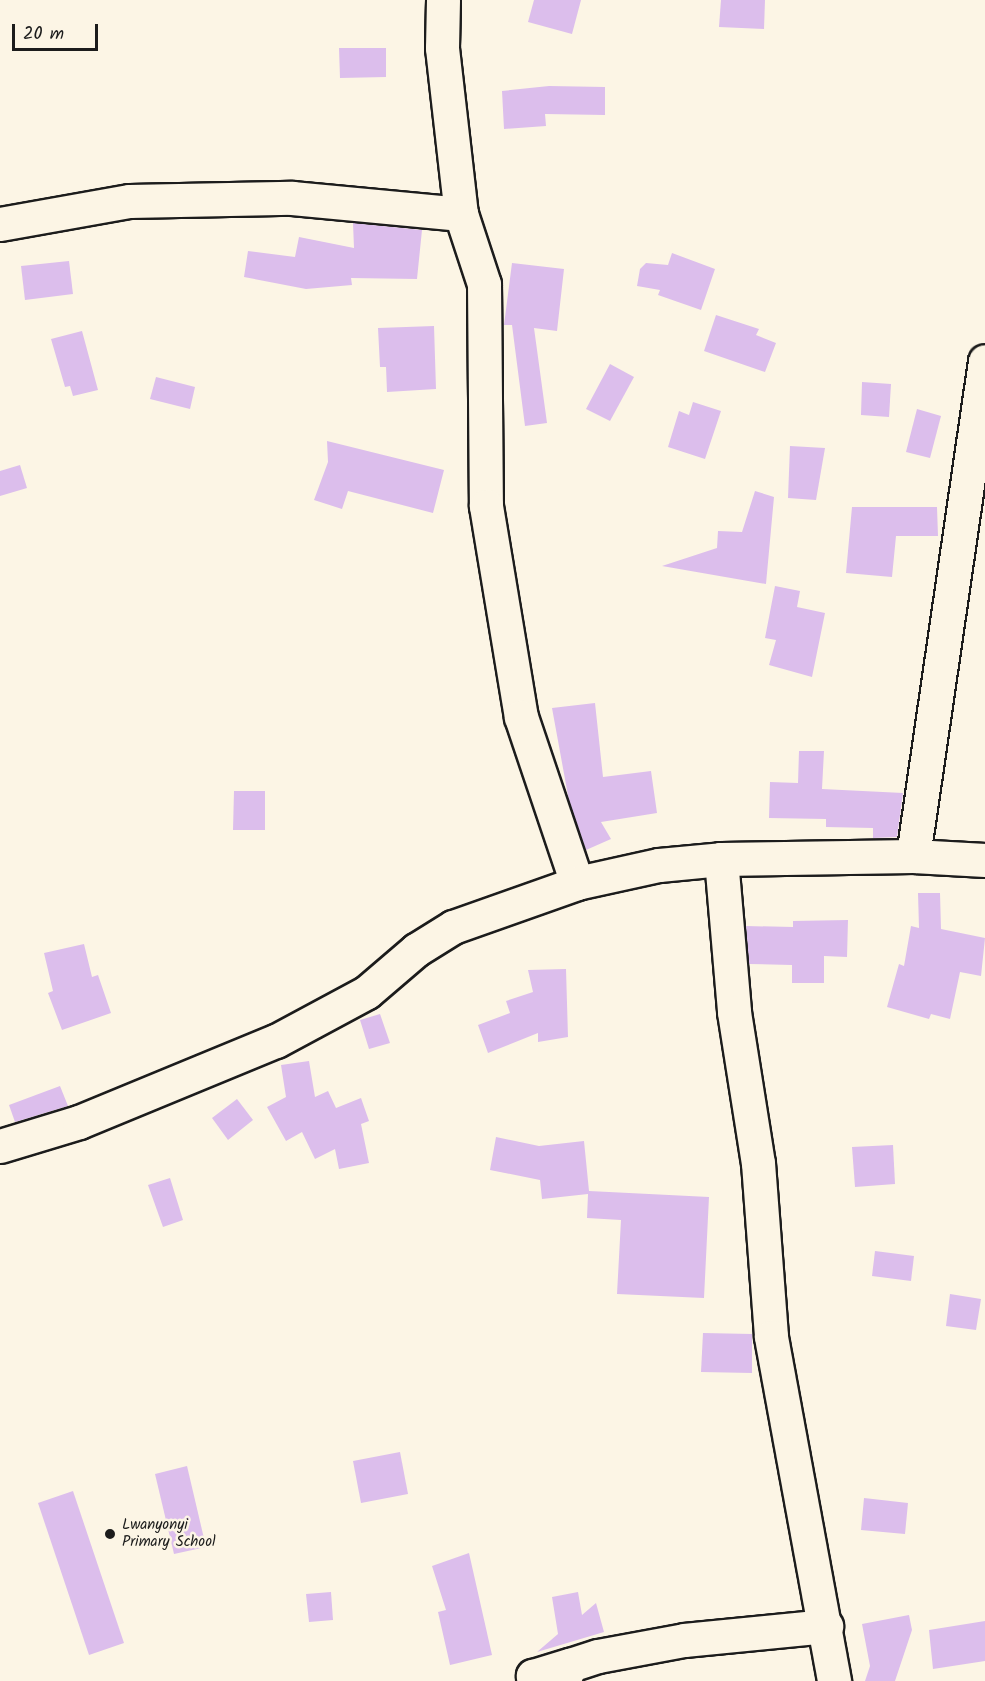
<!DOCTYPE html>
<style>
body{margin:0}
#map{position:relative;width:985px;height:1681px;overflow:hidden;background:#fcf5e5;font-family:Kalam,sans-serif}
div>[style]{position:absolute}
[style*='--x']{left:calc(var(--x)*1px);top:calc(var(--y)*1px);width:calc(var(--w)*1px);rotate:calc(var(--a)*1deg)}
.building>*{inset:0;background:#dcbeec}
.roads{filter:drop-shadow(2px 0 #1c1c1c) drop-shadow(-2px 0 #1c1c1c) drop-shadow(0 2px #1c1c1c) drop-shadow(0 -2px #1c1c1c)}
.minor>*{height:33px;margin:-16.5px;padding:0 16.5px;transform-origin:16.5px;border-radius:16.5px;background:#fcf5e5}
.dots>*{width:16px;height:16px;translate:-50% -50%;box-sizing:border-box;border:3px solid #fcf5e5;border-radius:50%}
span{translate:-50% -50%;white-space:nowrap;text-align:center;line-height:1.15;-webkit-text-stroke:5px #fcf5e5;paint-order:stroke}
.poi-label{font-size:15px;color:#1c1c1c}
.left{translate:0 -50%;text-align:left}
.scale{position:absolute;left:12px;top:24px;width:86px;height:27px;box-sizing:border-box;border:3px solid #1c1c1c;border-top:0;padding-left:8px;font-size:18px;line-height:21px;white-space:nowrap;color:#1c1c1c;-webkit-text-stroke:4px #fcf5e5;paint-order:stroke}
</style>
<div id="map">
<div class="building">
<div style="clip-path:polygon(534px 0,581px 0,572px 34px,528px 22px)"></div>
<div style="clip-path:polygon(721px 0,765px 0,764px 29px,719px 27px)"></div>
<div style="clip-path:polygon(339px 48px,386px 48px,386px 77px,340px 78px)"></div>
<div style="clip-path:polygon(549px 86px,605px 87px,605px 115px,545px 114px,546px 126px,504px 129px,502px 91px)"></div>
<div style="clip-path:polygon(353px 223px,422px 230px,417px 279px,351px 278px,352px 285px,306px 289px,244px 277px,248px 251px,295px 257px,299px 237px,354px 248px)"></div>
<div style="clip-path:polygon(672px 253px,715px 269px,701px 310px,658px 295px,660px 290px,637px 286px,640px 269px,646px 263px,668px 265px)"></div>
<div style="clip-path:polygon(69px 261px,73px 294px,25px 300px,21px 266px)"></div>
<div style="clip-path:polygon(512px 263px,564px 269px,557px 331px,534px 328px,547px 423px,525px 426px,512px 325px,504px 325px)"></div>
<div style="clip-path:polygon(716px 315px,759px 329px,756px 335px,776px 343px,765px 372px,704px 351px)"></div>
<div style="clip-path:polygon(434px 326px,436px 389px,387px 392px,386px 367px,380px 367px,378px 328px)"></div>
<div style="clip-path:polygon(82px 331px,98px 390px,73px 396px,70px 386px,65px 387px,51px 339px)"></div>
<div style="clip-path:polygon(610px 364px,634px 377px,610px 421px,586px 409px)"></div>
<div style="clip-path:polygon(156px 377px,195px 387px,190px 409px,150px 399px)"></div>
<div style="clip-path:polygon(862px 382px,891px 384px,889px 417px,861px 415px)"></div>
<div style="clip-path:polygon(693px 402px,721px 411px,705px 459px,668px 447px,679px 411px,689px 415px)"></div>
<div style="clip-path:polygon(917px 409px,941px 416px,930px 458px,906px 452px)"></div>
<div style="clip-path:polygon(327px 441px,444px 470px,433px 513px,348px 491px,342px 509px,314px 500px,328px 462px)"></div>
<div style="clip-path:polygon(790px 446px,825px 448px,816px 500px,788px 498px)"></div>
<div style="clip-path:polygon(20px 465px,27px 488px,0 496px,0 471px)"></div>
<div style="clip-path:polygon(755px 491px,774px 497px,766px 584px,662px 566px,717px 548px,718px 531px,742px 532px)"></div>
<div style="clip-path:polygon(852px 507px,937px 507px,938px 536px,896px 536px,892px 577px,846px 573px)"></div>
<div style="clip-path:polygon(775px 586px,800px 591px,797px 607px,825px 613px,812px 677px,769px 665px,776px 640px,765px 638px)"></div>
<div style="clip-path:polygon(595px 703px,603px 777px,651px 771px,657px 813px,601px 822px,611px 839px,586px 850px,569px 801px,552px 708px)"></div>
<div style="clip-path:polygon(799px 751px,824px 751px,822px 789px,903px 793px,897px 837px,873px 838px,873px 828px,826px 827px,826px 819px,769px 818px,770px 782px,798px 783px)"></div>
<div style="clip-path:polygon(234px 791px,265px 791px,265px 830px,233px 830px)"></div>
<div style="clip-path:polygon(918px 893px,940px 893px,941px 929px,985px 938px,981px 976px,960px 972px,950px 1019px,931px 1014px,929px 1019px,887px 1007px,899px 964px,904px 966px,911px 926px,919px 928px)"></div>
<div style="clip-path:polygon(848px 920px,847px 957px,824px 956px,824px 983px,792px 983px,792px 965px,749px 964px,746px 926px,793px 927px,793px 921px)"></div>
<div style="clip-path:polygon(84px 944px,92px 977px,98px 975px,111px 1013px,62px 1030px,48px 993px,53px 991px,44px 953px)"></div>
<div style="clip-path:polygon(566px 969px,568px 1037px,538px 1042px,538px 1033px,488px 1053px,478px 1025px,510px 1013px,506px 1001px,533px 992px,528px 970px)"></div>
<div style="clip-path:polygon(380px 1014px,390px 1043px,369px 1049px,360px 1020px)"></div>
<div style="clip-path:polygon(309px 1061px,315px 1097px,328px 1091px,336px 1108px,361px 1098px,369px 1121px,361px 1124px,369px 1163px,339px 1169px,335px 1149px,315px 1159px,302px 1132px,286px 1141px,267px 1107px,286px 1097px,281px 1065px)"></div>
<div style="clip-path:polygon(60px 1086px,68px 1106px,15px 1122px,9px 1105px)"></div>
<div style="clip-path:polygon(237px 1099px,253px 1120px,228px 1140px,212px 1118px)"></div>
<div style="clip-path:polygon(496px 1137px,539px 1146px,584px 1141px,589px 1191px,709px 1197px,704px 1298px,617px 1294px,621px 1220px,587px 1218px,588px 1194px,542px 1199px,540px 1180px,490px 1170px)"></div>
<div style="clip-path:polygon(893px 1145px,895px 1184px,855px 1187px,852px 1147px)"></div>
<div style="clip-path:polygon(170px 1178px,183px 1220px,163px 1227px,148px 1185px)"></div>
<div style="clip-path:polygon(875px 1251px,914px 1256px,911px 1281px,872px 1276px)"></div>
<div style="clip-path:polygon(950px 1294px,981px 1299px,976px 1330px,946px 1326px)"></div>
<div style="clip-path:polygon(703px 1333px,752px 1334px,752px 1373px,701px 1372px)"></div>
<div style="clip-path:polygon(400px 1452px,408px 1494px,361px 1503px,353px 1461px)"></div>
<div style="clip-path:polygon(187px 1466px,206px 1547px,174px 1554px,155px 1474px)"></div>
<div style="clip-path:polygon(73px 1491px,124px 1643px,89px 1655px,38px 1503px)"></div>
<div style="clip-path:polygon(864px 1498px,908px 1503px,905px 1534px,861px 1530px)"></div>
<div style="clip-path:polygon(469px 1553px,492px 1655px,450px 1665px,438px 1612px,446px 1610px,432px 1566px)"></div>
<div style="clip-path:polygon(331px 1592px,333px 1620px,309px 1622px,306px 1594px)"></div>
<div style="clip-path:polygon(578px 1592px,582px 1615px,596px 1603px,604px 1632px,537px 1652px,558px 1634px,552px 1597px)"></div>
<div style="clip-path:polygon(909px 1615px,912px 1630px,895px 1681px,865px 1681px,870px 1666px,862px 1624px)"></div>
<div style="clip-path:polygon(985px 1621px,985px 1661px,933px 1669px,929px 1630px)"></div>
</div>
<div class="roads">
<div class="minor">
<div style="--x:443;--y:0;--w:48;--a:91.2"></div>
<div style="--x:442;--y:48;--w:167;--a:83.5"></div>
<div style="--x:461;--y:214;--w:74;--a:71.8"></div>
<div style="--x:484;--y:284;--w:222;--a:89.5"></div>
<div style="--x:486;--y:506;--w:214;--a:80.6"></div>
<div style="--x:521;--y:717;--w:175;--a:71.4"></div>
<div style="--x:0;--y:224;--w:131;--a:-10.1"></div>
<div style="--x:129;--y:201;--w:163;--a:-1.1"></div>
<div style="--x:292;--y:198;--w:170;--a:5.4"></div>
<div style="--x:913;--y:856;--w:500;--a:-81.72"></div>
<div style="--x:721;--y:859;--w:154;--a:85.1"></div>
<div style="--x:734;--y:1012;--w:153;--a:81"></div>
<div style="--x:758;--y:1163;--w:174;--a:85.7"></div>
<div style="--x:771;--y:1337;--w:350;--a:79.6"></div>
<div style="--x:0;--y:1146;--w:83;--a:-16.9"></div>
<div style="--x:79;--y:1122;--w:213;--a:-22.4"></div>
<div style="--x:276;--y:1041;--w:103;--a:-28.3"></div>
<div style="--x:367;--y:992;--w:65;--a:-40.6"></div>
<div style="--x:416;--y:950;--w:44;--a:-31.9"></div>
<div style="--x:453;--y:927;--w:132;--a:-19.5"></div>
<div style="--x:577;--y:883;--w:84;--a:-12.4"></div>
<div style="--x:659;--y:865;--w:62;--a:-5.5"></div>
<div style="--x:721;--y:859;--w:192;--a:-0.9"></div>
<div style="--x:913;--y:856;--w:72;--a:3.2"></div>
<div style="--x:551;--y:1681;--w:19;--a:-164"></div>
<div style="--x:533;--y:1676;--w:39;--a:-17"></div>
<div style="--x:563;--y:1681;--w:17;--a:-66"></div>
<div style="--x:570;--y:1665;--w:29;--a:-18"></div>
<div style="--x:598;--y:1656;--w:87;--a:-10.5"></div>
<div style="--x:684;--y:1640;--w:143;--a:-5.6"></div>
</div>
</div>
<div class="dots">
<div style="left:110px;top:1534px;background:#1c1c1c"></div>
</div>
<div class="poi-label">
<span class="left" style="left:122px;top:1534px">Lwanyonyi<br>Primary School</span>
</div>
<div class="scale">20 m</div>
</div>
